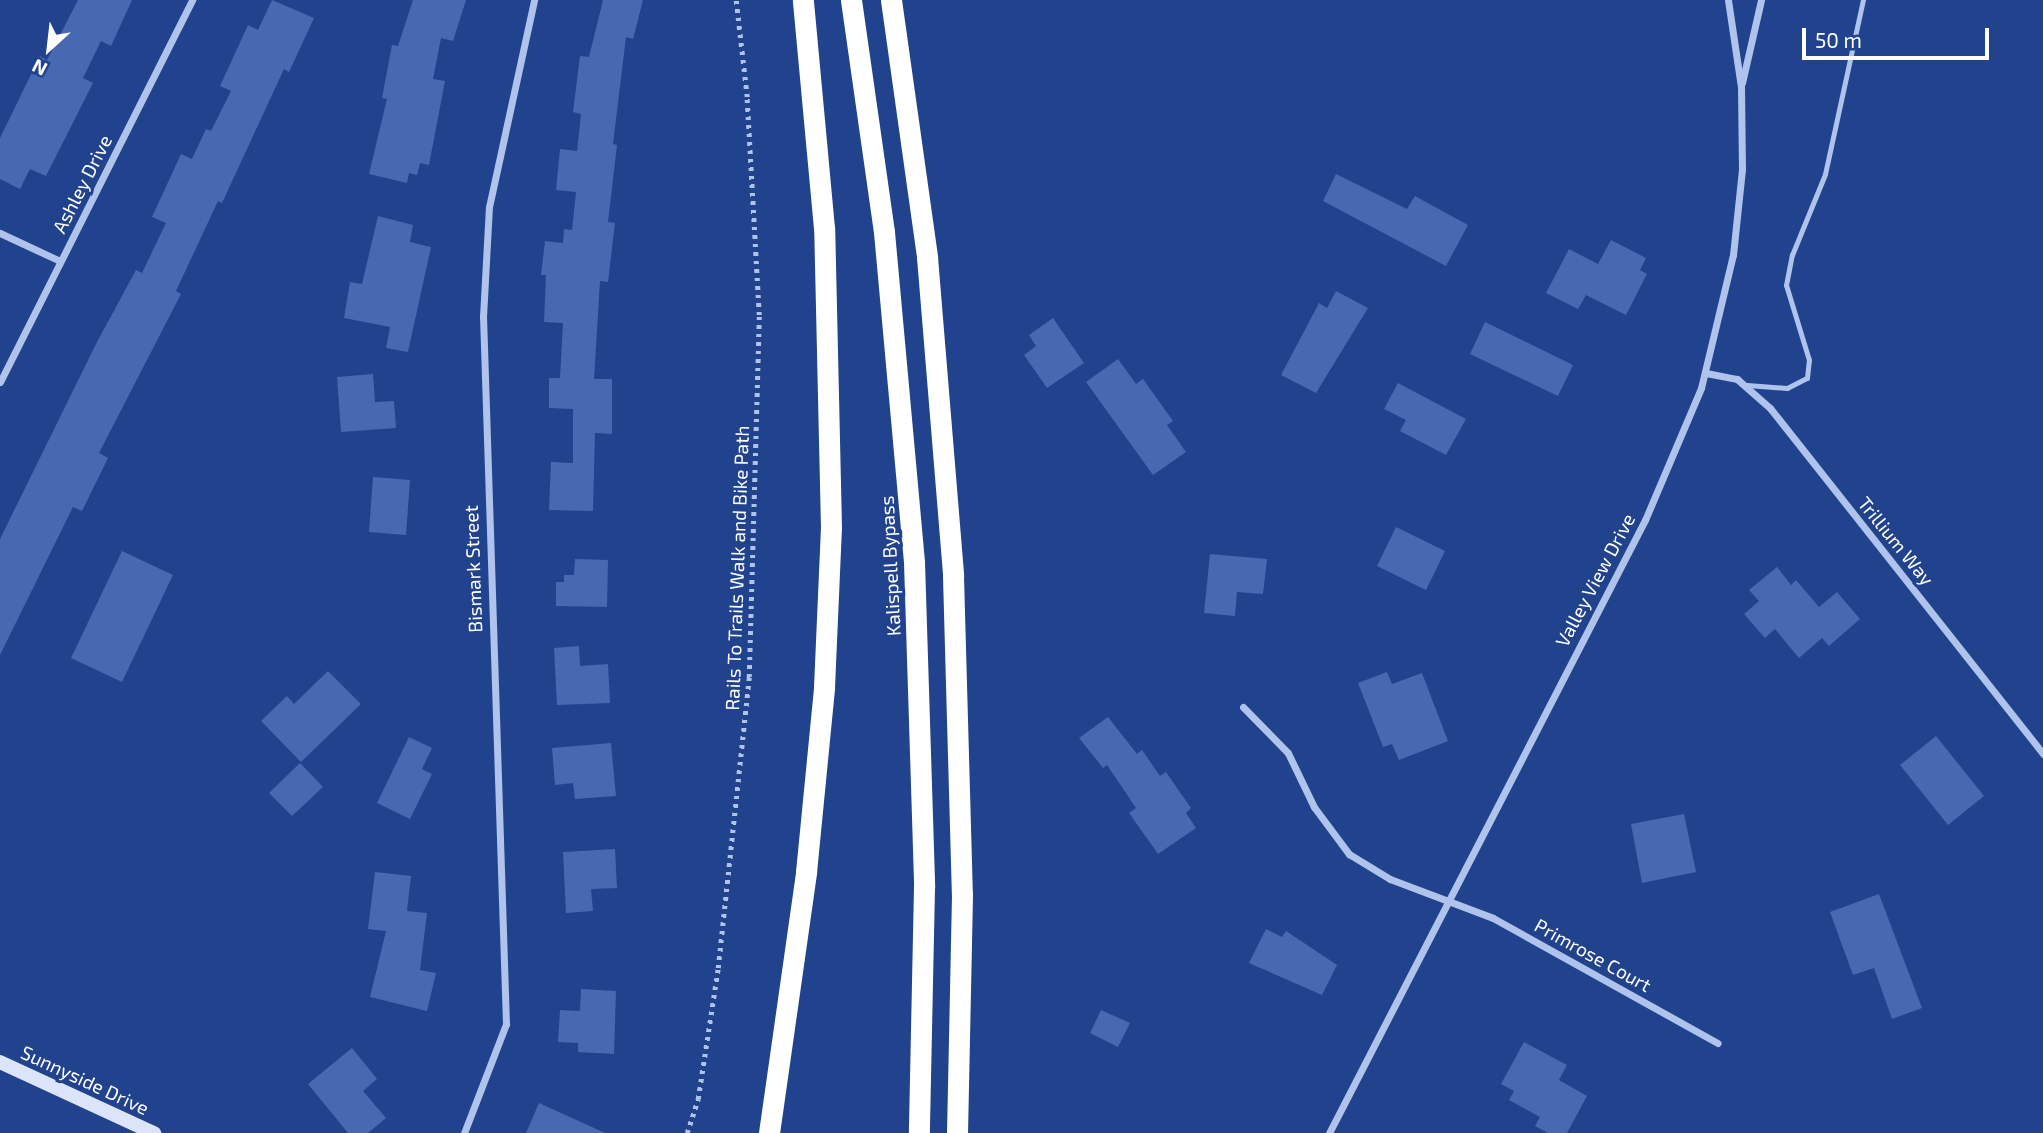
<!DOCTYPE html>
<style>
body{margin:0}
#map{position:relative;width:2043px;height:1133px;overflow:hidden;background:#21438d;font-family:"Exo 2",sans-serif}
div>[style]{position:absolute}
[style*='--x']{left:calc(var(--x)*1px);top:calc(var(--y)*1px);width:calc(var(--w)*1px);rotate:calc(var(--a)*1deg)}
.building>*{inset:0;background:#4669b2}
.path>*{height:4.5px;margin-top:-2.25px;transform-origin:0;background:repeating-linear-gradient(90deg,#afc3ec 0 3.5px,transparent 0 8.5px)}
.lane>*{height:5px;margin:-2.5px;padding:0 2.5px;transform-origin:2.5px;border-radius:2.5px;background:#afc3ec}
.street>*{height:7px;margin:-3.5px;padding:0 3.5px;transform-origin:3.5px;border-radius:3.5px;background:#afc3ec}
.secondary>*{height:14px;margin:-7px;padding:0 7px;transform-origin:7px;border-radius:7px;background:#dbe4f9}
.highway>*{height:21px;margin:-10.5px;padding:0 10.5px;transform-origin:10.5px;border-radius:10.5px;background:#fff}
span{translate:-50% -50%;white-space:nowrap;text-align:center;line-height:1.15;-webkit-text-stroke:6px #21438d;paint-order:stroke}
.street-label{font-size:19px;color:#fff}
.north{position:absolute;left:14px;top:14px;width:70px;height:70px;-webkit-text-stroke:5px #21438d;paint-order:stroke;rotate:207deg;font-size:19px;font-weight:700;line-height:28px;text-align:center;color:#fff}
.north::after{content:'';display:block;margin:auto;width:24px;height:32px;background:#fff;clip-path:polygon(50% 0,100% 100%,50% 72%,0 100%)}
.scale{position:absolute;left:1802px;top:28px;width:187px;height:32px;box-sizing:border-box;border:4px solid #fff;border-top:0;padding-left:9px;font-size:21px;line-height:24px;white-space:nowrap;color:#fff;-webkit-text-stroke:5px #21438d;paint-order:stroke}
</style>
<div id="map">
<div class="building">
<div style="clip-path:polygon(78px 0,132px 0,111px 46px,101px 41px,83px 78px,93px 83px,46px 176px,30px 169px,20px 189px,0 179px,0 138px,40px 56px,47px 60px)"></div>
<div style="clip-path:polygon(272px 0,314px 18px,289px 72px,284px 69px,222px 203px,218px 201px,176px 291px,181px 294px,99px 453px,108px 458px,82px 511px,73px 507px,0 655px,0 539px,97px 342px,136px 270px,142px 273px,166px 223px,152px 217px,181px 154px,192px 159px,206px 129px,211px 131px,231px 91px,220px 86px,238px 47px,248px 25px,258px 30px)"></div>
<div style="clip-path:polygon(413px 0,466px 0,453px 41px,441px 38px,433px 79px,445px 81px,429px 165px,420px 163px,417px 175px,409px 173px,407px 183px,369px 174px,387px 99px,382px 98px,392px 45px,398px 46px)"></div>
<div style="clip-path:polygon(603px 0,643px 0,633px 39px,626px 37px,613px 144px,617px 145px,608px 222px,615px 223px,608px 282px,600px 281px,594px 379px,612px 379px,612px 434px,595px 433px,593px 511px,549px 510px,551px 462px,573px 463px,573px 409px,549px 408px,549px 378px,560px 378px,563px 323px,544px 322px,546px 275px,541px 275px,545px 241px,563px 243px,564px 229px,572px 230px,576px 192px,556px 190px,560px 149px,577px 151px,581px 114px,573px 112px,580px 56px,589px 57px)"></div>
<div style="clip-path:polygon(1336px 174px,1407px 209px,1415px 196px,1468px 225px,1446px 266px,1323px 201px)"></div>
<div style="clip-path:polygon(378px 216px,413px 225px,410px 242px,431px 247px,408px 352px,386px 348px,390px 327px,344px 318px,350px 282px,362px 284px)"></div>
<div style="clip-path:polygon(1611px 240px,1646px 258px,1640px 270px,1647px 274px,1626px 315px,1586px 295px,1578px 309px,1546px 293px,1569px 249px,1598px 264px)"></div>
<div style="clip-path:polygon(1336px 291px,1368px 308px,1316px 393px,1281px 375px,1319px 303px,1327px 308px)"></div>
<div style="clip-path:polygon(1053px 318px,1084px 363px,1047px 388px,1024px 355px,1036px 346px,1029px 335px)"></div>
<div style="clip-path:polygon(1485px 322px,1573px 365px,1558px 396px,1470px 354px)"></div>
<div style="clip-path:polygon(1118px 359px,1136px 384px,1143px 379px,1173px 421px,1167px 425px,1186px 452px,1153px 475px,1086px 382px)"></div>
<div style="clip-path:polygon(373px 374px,375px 402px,394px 401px,396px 428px,341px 432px,337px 377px)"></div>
<div style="clip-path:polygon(1398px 383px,1466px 419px,1446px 455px,1400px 431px,1406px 420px,1384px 409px)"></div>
<div style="clip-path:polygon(373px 477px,410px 480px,406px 535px,369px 532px)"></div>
<div style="clip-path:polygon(1396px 527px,1445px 551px,1426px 590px,1377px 566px)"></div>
<div style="clip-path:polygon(122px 551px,173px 575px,122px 682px,71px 658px)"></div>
<div style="clip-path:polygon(1210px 554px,1267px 559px,1263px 594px,1237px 592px,1235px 616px,1204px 613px)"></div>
<div style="clip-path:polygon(575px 559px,608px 560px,607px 607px,556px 606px,556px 582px,564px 582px,564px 575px,574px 575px)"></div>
<div style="clip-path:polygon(1777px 567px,1791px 585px,1796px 580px,1819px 607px,1837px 592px,1860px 619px,1829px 646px,1822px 638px,1799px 658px,1775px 629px,1765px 638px,1744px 614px,1759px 601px,1749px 590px)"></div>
<div style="clip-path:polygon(579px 646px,580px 666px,608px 664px,610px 703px,557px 705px,554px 648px)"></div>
<div style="clip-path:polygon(328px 671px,361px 704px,301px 762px,261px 721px,287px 696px,294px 704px)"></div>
<div style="clip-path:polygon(1387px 672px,1392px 684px,1422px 673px,1448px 741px,1399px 760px,1392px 744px,1383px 747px,1358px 683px)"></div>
<div style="clip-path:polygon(1108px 717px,1137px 754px,1142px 750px,1160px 776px,1166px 772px,1191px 808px,1186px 813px,1196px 828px,1158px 854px,1129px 813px,1136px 808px,1107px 765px,1103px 768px,1079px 738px)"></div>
<div style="clip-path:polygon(1936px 736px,1984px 796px,1948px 825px,1900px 765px)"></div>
<div style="clip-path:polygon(409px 737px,432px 748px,422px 769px,432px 774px,410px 819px,377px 803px)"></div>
<div style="clip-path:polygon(611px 743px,616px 796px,575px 799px,573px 783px,555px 785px,552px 748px)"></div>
<div style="clip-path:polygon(300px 763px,323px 787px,292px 816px,269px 793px)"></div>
<div style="clip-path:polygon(1684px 814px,1696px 872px,1642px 883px,1631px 824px)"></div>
<div style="clip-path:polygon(615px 849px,617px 888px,591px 889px,593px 911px,566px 913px,563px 852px)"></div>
<div style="clip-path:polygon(375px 872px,411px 876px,407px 911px,427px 913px,420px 970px,436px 973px,427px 1011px,370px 997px,386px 931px,368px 929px)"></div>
<div style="clip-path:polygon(1879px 894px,1922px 1008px,1892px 1019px,1874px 968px,1853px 975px,1830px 912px)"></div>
<div style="clip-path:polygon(1266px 929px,1282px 937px,1286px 931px,1337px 965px,1322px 995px,1249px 963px)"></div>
<div style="clip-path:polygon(581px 989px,616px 991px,614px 1054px,578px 1052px,578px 1043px,558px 1042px,560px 1010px,580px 1011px)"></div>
<div style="clip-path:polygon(1101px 1010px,1130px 1023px,1118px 1047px,1090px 1033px)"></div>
<div style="clip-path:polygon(1524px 1042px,1567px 1065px,1559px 1080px,1587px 1096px,1567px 1133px,1548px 1133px,1535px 1126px,1540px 1117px,1509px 1100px,1514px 1091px,1501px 1084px)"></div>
<div style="clip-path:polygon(352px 1048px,377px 1079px,363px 1091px,386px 1118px,368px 1133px,348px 1133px,308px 1084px)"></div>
<div style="clip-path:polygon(539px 1103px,605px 1133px,526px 1133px)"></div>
</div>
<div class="path">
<div style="--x:687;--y:1133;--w:36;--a:-72"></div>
<div style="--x:698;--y:1099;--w:133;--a:-81.3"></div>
<div style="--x:718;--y:968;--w:293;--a:-83.9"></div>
<div style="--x:749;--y:677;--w:362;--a:-88.4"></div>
<div style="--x:759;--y:315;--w:218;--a:-93.2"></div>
<div style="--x:747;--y:97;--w:98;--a:-96.5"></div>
</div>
<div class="lane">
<div style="--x:1747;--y:385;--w:40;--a:4.3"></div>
<div style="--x:1787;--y:388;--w:22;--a:-27"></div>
<div style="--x:1807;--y:378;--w:18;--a:-84"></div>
<div style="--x:1809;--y:360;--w:78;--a:-107"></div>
<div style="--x:1786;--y:285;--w:31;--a:-79"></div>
<div style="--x:1792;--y:255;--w:87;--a:-67.8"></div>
<div style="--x:1825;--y:174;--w:178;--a:-77.7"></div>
</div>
<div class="street">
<div style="--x:1742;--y:83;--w:85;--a:-77.1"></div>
<div style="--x:0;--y:233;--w:66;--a:25"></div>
<div style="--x:1706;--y:373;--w:32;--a:11"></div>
<div style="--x:1737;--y:379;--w:44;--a:41.3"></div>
<div style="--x:1770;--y:408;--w:441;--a:51.7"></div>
<div style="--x:0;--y:382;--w:428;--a:-63.3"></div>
<div style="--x:1243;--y:707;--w:64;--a:45.6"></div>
<div style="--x:1288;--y:753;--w:60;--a:64.3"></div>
<div style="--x:1314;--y:807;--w:59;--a:53.3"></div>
<div style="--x:1349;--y:854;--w:48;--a:31.4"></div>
<div style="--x:1390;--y:879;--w:110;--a:20.7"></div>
<div style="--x:1493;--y:918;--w:257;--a:29.1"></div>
<div style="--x:464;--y:1133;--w:117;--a:-68.9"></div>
<div style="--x:506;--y:1024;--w:707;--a:-91.86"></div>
<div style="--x:483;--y:317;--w:110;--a:-86.9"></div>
<div style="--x:489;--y:207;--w:212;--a:-77.7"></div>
<div style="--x:1329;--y:1133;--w:690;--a:-62.73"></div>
<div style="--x:1645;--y:520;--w:143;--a:-67"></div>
<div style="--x:1701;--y:388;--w:137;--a:-76.5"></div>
<div style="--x:1733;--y:255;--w:86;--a:-84"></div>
<div style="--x:1742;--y:169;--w:82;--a:-90.7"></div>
<div style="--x:1741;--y:87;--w:88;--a:-98.5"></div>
</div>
<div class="secondary">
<div style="--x:0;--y:1062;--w:170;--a:24.8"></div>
</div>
<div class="highway">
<div style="--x:851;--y:0;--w:234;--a:81.9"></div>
<div style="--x:884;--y:232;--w:331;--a:84.8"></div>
<div style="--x:914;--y:562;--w:325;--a:88.2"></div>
<div style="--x:924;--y:887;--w:246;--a:91.2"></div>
<div style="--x:891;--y:0;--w:260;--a:82"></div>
<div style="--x:927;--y:257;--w:320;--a:85.3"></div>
<div style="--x:953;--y:576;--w:319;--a:88.4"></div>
<div style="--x:962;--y:895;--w:238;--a:91.2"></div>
<div style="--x:769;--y:1133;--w:264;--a:-81.9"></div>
<div style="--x:806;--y:872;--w:186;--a:-84.4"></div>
<div style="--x:824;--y:687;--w:159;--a:-87.5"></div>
<div style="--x:831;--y:528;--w:300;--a:-91.3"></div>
<div style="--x:824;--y:228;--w:229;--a:-95.3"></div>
</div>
<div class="street-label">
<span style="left:82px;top:184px;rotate:-63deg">Ashley Drive</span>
<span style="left:1896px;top:541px;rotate:51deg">Trillium Way</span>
<span style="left:890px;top:566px;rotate:-93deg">Kalispell Bypass</span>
<span style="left:737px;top:568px;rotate:-88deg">Rails To Trails Walk and Bike Path</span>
<span style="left:473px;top:569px;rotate:-92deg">Bismark Street</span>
<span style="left:1595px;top:580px;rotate:-62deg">Valley View Drive</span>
<span style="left:1593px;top:955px;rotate:29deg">Primrose Court</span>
<span style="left:85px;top:1080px;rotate:25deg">Sunnyside Drive</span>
</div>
<div class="north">N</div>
<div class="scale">50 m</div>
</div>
